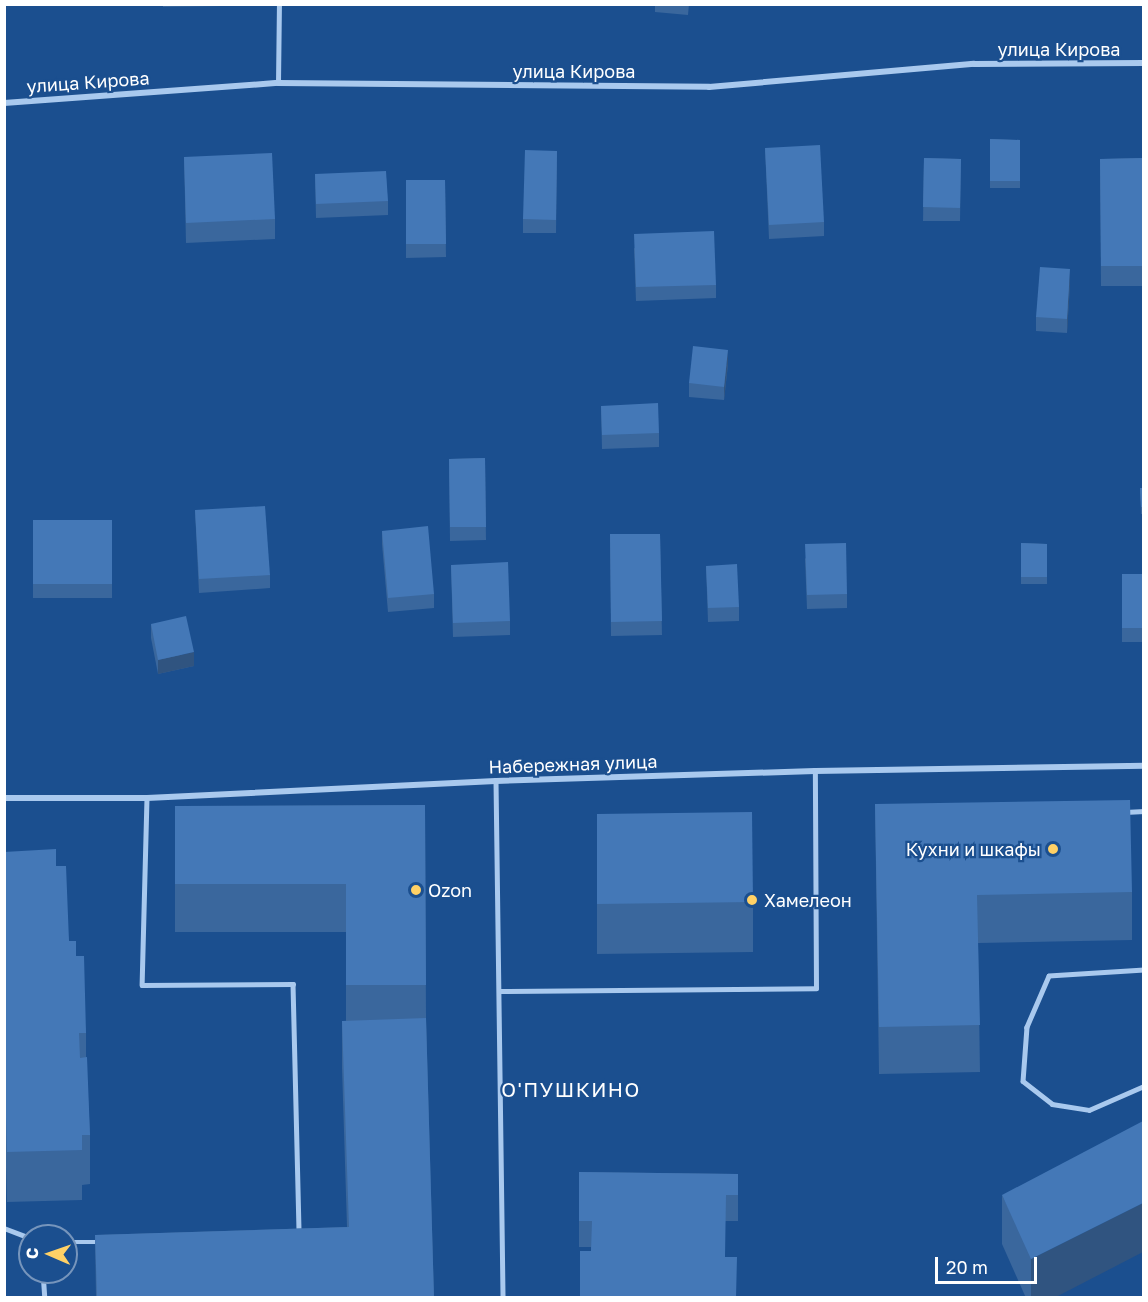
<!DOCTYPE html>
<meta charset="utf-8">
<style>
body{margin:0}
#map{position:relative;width:1148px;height:1302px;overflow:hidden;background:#1b4f8f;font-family:"Golos Text",sans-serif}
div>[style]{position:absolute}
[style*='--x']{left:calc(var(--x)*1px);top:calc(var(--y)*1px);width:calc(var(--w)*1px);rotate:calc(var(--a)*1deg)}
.service>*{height:4.5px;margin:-2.25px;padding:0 2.25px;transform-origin:2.25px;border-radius:2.25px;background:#a9c9ee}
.minor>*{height:6px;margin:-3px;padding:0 3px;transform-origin:3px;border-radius:3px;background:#a9c9ee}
.wall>*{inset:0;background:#3a679d}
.shaded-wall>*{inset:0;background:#305480}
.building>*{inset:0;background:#4478b7}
.dots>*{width:16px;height:16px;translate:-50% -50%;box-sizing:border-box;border:3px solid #1b4f8f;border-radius:50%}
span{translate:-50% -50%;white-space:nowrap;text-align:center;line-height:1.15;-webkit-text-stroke:4.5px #1b4f8f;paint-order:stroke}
.street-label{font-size:18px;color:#fff}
.poi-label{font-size:18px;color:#fff}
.right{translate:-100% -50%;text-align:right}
.left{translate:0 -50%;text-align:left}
.neighbourhood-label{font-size:20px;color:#fff;letter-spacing:1.5px}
.frame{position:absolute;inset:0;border:6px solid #fff;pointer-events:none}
.north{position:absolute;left:18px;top:1224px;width:60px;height:60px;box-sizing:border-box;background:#1b4f8f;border:2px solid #7695bc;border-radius:50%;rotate:272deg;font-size:16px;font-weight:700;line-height:24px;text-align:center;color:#fff}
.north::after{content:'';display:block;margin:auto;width:21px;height:27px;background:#ffd166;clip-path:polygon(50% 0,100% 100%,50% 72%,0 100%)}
.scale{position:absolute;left:935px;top:1257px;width:102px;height:27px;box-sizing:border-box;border:3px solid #fff;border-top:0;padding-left:8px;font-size:18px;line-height:21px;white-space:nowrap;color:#fff;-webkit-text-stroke:4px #1b4f8f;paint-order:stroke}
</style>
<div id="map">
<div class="service">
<div style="--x:278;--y:83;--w:79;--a:-89.3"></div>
<div style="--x:496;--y:781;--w:517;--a:89.22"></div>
<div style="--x:147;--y:798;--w:187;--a:91.5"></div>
<div style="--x:142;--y:985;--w:151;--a:-0.4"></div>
<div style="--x:293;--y:984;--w:249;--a:88.6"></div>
<div style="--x:1125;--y:812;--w:19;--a:-3"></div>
<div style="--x:1144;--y:970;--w:95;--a:176.4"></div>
<div style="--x:1049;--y:976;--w:56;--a:113.3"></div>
<div style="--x:1027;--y:1027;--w:54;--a:94.2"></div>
<div style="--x:1023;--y:1081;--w:37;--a:38"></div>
<div style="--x:1052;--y:1104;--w:37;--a:9"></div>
<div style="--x:1089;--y:1110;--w:60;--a:-23.6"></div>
<div style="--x:499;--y:991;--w:317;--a:-0.5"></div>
<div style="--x:816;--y:988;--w:217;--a:-90.3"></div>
<div style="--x:4;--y:1228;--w:28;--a:21"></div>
<div style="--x:66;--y:1242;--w:33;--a:0"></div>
<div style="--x:43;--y:1272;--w:26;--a:86"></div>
</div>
<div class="minor">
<div style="--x:4;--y:103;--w:275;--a:-4.2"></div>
<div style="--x:278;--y:83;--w:431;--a:0.5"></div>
<div style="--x:709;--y:87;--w:266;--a:-5"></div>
<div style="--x:974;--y:64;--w:170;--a:-0.3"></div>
<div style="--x:4;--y:798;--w:143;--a:0"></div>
<div style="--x:147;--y:798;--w:349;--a:-2.8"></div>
<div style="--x:496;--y:781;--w:319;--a:-1.8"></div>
<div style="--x:815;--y:771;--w:329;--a:-0.9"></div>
</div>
<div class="wall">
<div style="clip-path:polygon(163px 4px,222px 4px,222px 6px,163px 7px)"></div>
<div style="clip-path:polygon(655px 4px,689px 4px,688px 15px,655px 12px)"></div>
<div style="clip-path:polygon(990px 139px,1020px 140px,1020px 188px,990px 188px)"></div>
<div style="clip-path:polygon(765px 148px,824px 222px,824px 236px,769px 239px)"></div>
<div style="clip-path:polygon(557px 151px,556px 233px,523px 233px,523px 219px)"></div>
<div style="clip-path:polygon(184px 157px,275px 219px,275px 239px,186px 243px)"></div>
<div style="clip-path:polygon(924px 158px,961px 159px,960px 221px,923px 221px)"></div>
<div style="clip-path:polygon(1143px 158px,1143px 286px,1101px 286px,1100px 159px)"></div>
<div style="clip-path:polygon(315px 174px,388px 201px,388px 215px,316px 218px)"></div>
<div style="clip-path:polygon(406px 180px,445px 180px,446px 257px,406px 258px)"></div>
<div style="clip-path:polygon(634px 248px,716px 285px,716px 298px,636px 301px)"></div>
<div style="clip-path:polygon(1070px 283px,1067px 333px,1036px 331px,1036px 317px)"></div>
<div style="clip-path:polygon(728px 364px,724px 400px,689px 397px,689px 383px)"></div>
<div style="clip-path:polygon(601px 406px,659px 433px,659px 447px,602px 449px)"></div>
<div style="clip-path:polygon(485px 458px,486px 540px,450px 541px,449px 459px)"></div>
<div style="clip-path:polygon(1140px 488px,1143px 488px,1143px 514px,1141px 514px)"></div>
<div style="clip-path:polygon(195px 510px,270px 575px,270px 588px,199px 593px)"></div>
<div style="clip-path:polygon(33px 520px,112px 520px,112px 598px,33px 598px)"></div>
<div style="clip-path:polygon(382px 531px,434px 594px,434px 608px,388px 612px,382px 544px)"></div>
<div style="clip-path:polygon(610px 534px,660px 534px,662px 635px,611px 636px)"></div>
<div style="clip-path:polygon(1021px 543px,1047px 544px,1047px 584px,1021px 584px)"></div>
<div style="clip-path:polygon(805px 558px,847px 594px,847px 608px,807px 609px)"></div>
<div style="clip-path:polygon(451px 565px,510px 621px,510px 635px,453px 637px)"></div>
<div style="clip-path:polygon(706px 566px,739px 607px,739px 621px,708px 622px)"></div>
<div style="clip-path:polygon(1122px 574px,1143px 574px,1143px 642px,1122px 642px)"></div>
<div style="clip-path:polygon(151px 624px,194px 666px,158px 674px,151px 638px)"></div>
<div style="clip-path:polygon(875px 804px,1132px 892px,1132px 940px,978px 943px,980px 1072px,879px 1074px)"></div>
<div style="clip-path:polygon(425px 805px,426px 1018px,434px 1298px,96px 1298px,95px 1235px,347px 1227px,342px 1068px,342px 1021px,346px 1021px,346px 932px,175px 932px,175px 806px)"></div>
<div style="clip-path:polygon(597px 814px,753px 902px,753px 952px,597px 954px)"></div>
<div style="clip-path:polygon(4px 852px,56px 866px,69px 941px,76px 956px,86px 1033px,86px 1057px,90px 1135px,90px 1184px,82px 1185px,82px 1200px,7px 1202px,6px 1167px,4px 1167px)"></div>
<div style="clip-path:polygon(579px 1172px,738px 1174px,738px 1221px,726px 1221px,591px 1251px,591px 1247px,579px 1247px)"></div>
<div style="clip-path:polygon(1002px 1195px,1054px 1298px,1026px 1298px,1002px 1244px)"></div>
</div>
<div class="shaded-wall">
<div style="clip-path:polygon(1070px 269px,1070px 283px,1067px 333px,1067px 319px)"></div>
<div style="clip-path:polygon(728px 350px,728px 364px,724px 400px,724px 387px)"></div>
<div style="clip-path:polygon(194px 652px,194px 666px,158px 674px,158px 660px)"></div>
<div style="clip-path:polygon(1143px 1203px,1143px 1252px,1054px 1298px,1031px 1298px,1031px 1259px)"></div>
</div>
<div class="building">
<div style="clip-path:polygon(990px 139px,1020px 140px,1020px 181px,990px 181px)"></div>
<div style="clip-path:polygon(820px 145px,824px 222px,769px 225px,765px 148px)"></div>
<div style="clip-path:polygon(525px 150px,557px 151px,556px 220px,523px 219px)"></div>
<div style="clip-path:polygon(272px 153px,275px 219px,186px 223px,184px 157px)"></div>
<div style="clip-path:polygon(924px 158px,961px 159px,960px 208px,923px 207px)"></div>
<div style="clip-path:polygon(1143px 158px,1143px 266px,1101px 266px,1100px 159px)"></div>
<div style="clip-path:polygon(386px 171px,388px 201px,316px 204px,315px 174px)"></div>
<div style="clip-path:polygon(406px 180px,445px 180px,446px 244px,406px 244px)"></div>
<div style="clip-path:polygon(714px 231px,716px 285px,636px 287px,634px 234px)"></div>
<div style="clip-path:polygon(1040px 267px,1070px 269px,1067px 319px,1036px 317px)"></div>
<div style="clip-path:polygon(693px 346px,728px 350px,724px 387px,689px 383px)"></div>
<div style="clip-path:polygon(658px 403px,659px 433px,602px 435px,601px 406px)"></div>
<div style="clip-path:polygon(485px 458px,486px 527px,450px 527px,449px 459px)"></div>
<div style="clip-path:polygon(1140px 488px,1143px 488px,1143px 507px,1141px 507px)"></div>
<div style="clip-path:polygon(265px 506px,270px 575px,199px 579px,195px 510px)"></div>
<div style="clip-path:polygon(33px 520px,112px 520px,112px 584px,33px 584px)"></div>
<div style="clip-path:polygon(428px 526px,434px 594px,388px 598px,382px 531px)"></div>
<div style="clip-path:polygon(610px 534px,660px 534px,662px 621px,611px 622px)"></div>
<div style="clip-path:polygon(846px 543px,847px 594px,807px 595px,805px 544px)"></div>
<div style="clip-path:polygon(1021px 543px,1047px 544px,1047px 577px,1021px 577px)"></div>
<div style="clip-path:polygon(508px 562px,510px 621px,453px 623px,451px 565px)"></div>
<div style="clip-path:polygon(737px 564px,739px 607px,708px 608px,706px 566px)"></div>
<div style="clip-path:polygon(1122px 574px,1143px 574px,1143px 628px,1122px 628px)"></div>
<div style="clip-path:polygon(186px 616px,194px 652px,158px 660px,151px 624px)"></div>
<div style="clip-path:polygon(1130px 800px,1132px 892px,977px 895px,980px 1025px,879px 1027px,875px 804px)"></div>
<div style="clip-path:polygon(425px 805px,426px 985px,346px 985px,346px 884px,175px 884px,175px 806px)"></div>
<div style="clip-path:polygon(752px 812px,753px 902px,597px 904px,597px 814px)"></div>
<div style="clip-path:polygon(56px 849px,56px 866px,66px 866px,69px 941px,76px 941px,76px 956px,84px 956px,86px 1033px,79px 1033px,80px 1058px,87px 1057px,90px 1135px,82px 1135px,82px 1150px,7px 1152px,6px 1117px,4px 1117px,4px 1080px,5px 1080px,4px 852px)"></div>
<div style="clip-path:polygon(426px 1018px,434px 1298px,97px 1298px,95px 1235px,349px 1227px,342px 1021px)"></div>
<div style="clip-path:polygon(1143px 1121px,1143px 1203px,1031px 1259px,1002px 1195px)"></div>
<div style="clip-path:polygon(579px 1172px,738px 1174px,738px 1195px,726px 1195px,725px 1257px,737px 1257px,736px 1298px,580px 1298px,580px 1251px,591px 1251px,592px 1221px,579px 1221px)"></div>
</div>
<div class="dots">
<div style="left:1053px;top:849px;background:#ffd166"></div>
<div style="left:416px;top:890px;background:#ffd166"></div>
<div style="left:752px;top:900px;background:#ffd166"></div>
</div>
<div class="street-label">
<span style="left:1059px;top:49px">улица Кирова</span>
<span style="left:574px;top:71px">улица Кирова</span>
<span style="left:88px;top:82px;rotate:-4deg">улица Кирова</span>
<span style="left:573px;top:764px;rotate:-2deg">Набережная улица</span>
</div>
<div class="poi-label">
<span class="right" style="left:1041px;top:849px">Кухни и шкафы</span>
<span class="left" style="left:428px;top:890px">Ozon</span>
<span class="left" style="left:764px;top:900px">Хамелеон</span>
</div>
<div class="neighbourhood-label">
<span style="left:571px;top:1089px">О'ПУШКИНО</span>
</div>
<div class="frame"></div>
<div class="north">С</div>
<div class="scale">20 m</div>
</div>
